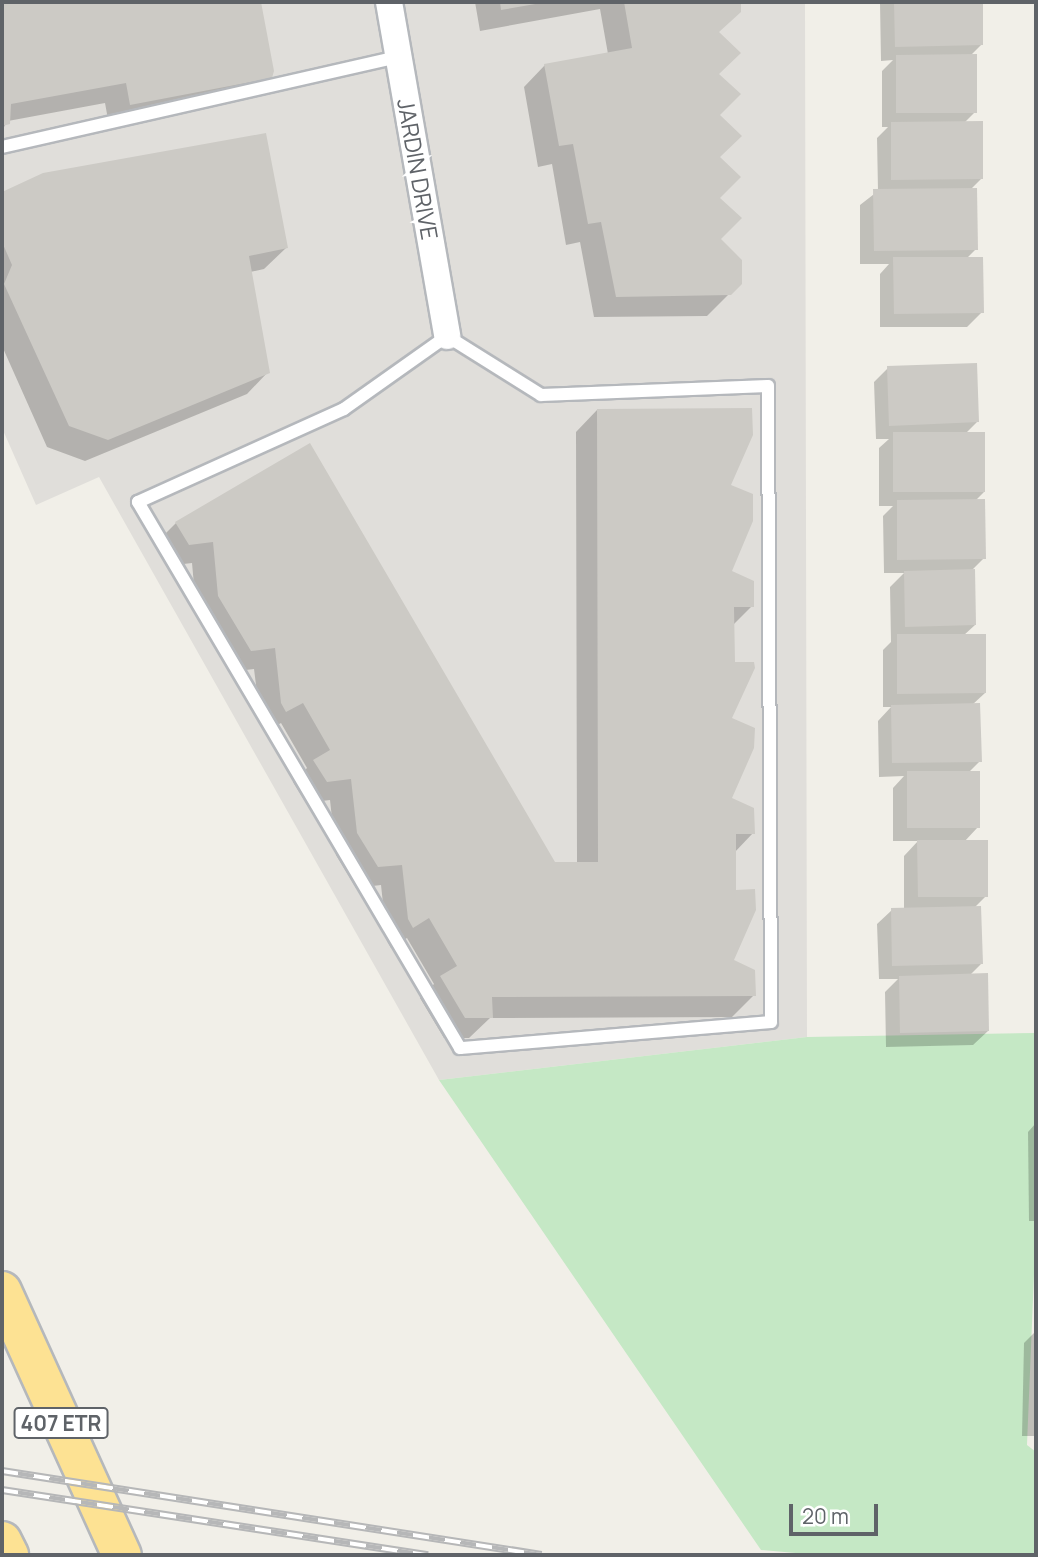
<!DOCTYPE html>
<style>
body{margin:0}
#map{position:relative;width:1038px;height:1557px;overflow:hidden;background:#f1efe8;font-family:Manrope,sans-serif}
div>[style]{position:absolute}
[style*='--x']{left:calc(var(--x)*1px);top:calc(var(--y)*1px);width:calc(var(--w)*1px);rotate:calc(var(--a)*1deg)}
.industrial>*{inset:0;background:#e0deda}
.green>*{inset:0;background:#c5e8c5}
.shadow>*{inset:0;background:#0003}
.building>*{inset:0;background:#cccac5}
.roads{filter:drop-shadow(2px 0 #b5b8bc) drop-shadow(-2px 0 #b5b8bc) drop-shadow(0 2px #b5b8bc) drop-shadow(0 -2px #b5b8bc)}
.service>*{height:12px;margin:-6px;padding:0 6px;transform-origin:6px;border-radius:6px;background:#fff}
.minor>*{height:26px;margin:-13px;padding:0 13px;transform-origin:13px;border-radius:13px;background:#fff}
.motorway>*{height:38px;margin:-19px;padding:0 19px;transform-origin:19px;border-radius:19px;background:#fde293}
.rail>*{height:8px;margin-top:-4px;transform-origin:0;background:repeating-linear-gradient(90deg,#fff 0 16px,#b6b7b8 0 32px);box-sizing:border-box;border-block:2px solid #b6b7b8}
span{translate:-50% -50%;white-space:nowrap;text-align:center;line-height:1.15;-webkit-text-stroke:7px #fff;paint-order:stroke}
.shield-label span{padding:2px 5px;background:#fff;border:2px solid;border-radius:5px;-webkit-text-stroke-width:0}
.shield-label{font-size:21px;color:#5f6368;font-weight:700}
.street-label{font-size:23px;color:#5f6368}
.frame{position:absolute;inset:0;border:4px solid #5f6368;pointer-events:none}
.scale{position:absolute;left:789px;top:1504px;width:89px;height:32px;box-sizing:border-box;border:4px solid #5f6368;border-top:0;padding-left:9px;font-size:21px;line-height:24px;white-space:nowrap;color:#5f6368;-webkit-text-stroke:5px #fff;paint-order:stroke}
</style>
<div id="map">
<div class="industrial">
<div style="clip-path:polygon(2px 2px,805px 2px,807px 1037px,439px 1080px,99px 477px,36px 505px,2px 428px)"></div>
</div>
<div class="green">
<div style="clip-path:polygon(1036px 1033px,1036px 1226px,1027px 1445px,1036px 1452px,1036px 1555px,818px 1555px,761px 1550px,439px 1080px,807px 1037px)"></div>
</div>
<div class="shadow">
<div style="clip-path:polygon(2px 2px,255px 2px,270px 78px,248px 99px,109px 125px,105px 103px,8px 121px,2px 130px)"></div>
<div style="clip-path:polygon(475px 2px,739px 2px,739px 11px,717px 33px,717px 74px,719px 239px,740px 283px,707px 316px,594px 317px,580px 242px,566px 245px,552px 164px,538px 167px,524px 87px,545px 65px,608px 54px,600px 9px,480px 31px)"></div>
<div style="clip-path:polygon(981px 2px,982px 44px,970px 56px,975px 112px,964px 123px,982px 178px,970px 190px,976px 249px,966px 259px,982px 312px,967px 327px,880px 327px,880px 274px,889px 264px,860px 264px,860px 205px,878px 191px,877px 138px,888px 127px,882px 127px,882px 71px,893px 60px,881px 61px,880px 3px)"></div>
<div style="clip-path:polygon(44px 175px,286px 248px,264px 269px,250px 272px,268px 372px,247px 394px,85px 461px,47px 447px,2px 346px,2px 194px)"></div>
<div style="clip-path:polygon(888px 368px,977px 422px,965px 434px,984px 492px,975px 501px,984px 558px,971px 571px,975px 625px,963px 636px,985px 693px,972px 705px,980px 761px,968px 773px,978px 827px,964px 842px,986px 896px,974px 908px,981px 964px,969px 976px,988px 1031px,973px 1045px,886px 1047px,885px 992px,898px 979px,879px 979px,877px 924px,892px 910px,904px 909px,904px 856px,918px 841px,893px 841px,893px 788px,904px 776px,879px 777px,878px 721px,891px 707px,883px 707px,883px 650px,891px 642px,890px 587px,904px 573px,884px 573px,883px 516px,893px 506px,879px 506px,879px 448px,889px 439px,876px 439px,874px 382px)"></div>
<div style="clip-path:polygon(597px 410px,728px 486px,730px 572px,752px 606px,733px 625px,730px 799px,753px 833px,734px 853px,731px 961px,754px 995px,732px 1017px,490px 1018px,469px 1038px,444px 1038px,420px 998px,434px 984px,407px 938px,391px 948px,387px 941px,381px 885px,356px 888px,336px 855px,330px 800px,306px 803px,293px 782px,307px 768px,281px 723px,265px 732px,261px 725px,254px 669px,229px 672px,197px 618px,192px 563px,167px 566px,154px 545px,176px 523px,310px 445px,554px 864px,577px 864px,576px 432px)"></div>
<div style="clip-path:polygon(1036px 1123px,1036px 1221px,1029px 1221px,1028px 1132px)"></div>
<div style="clip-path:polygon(1036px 1331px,1036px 1436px,1022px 1436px,1024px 1343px)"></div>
</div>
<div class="building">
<div style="clip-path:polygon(2px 2px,261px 2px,274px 71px,272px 78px,130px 105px,126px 83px,11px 104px,10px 124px,2px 126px)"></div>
<div style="clip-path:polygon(500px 2px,541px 2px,541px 3px,501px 10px)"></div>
<div style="clip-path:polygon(624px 2px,741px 2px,741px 12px,719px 32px,741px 53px,719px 74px,741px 94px,720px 115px,742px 136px,720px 157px,741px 177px,720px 198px,742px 218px,721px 239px,742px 260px,742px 284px,731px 295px,616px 297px,601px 222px,588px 224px,573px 144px,559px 146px,544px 64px,632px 48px)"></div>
<div style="clip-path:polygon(894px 2px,983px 2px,983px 45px,895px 47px)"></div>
<div style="clip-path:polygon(977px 54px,977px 113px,896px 113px,896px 55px)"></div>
<div style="clip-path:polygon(983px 121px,983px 179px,891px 180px,891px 122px)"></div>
<div style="clip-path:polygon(266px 133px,288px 248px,249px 256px,270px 373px,108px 440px,69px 426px,4px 284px,12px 265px,2px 242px,2px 192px,43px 173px)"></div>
<div style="clip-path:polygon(977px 188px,978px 250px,874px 251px,873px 189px)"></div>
<div style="clip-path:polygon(893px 257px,983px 257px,984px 313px,894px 314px)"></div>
<div style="clip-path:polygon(977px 363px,979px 422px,889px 426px,887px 366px)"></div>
<div style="clip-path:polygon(752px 408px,753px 435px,731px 485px,753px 494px,753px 521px,732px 571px,754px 581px,754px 607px,734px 607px,735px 662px,754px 662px,755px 668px,732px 718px,755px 728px,754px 748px,732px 798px,754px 808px,755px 834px,736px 834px,736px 890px,755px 889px,756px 910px,734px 960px,755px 970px,756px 996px,492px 997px,493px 1018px,465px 1018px,440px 976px,457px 966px,429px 918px,413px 928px,408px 919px,402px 865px,378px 867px,357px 833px,351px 779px,327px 782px,313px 760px,330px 750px,303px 703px,286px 712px,281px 703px,275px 648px,251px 651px,218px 596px,213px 542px,189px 545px,175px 522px,310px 443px,555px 862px,598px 862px,597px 409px)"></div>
<div style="clip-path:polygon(893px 432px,985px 432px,985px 492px,893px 492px)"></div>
<div style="clip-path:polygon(985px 499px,986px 559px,897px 560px,897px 500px)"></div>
<div style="clip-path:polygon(975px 569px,976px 625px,905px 627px,904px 571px)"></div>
<div style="clip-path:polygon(897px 634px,986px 634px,986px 693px,897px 694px)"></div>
<div style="clip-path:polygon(980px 703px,982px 762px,892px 763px,891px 705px)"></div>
<div style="clip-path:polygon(907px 771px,980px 771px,980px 828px,907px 828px)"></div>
<div style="clip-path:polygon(917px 840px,988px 840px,988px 897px,918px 897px)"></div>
<div style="clip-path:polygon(981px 906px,983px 964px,892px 966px,891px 908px)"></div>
<div style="clip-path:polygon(988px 973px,989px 1031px,900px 1033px,899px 976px)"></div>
</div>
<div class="roads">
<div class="service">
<div style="--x:2;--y:147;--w:406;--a:-12.8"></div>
<div style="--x:447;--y:336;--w:111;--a:32.1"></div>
<div style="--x:541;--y:395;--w:227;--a:-2.3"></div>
<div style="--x:768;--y:386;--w:636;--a:89.73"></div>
<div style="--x:771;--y:1022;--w:312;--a:175.2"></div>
<div style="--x:460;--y:1048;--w:634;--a:-120.53"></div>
<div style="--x:138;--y:502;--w:226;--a:-24.3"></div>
<div style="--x:344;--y:409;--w:126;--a:-35.3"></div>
</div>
<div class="minor">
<div style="--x:389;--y:2;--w:339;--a:80.1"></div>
</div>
<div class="motorway">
<div style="--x:2;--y:1291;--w:290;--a:65.6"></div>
<div style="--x:2;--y:1541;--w:16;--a:63"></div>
</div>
</div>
<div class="rail">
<div style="--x:2;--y:1471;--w:546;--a:8.84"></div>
<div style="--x:2;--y:1490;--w:431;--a:8.7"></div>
</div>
<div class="shield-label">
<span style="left:61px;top:1423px">407 ETR</span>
</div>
<div class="street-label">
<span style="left:418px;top:169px;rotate:80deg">JARDIN DRIVE</span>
</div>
<div class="frame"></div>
<div class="scale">20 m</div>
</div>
